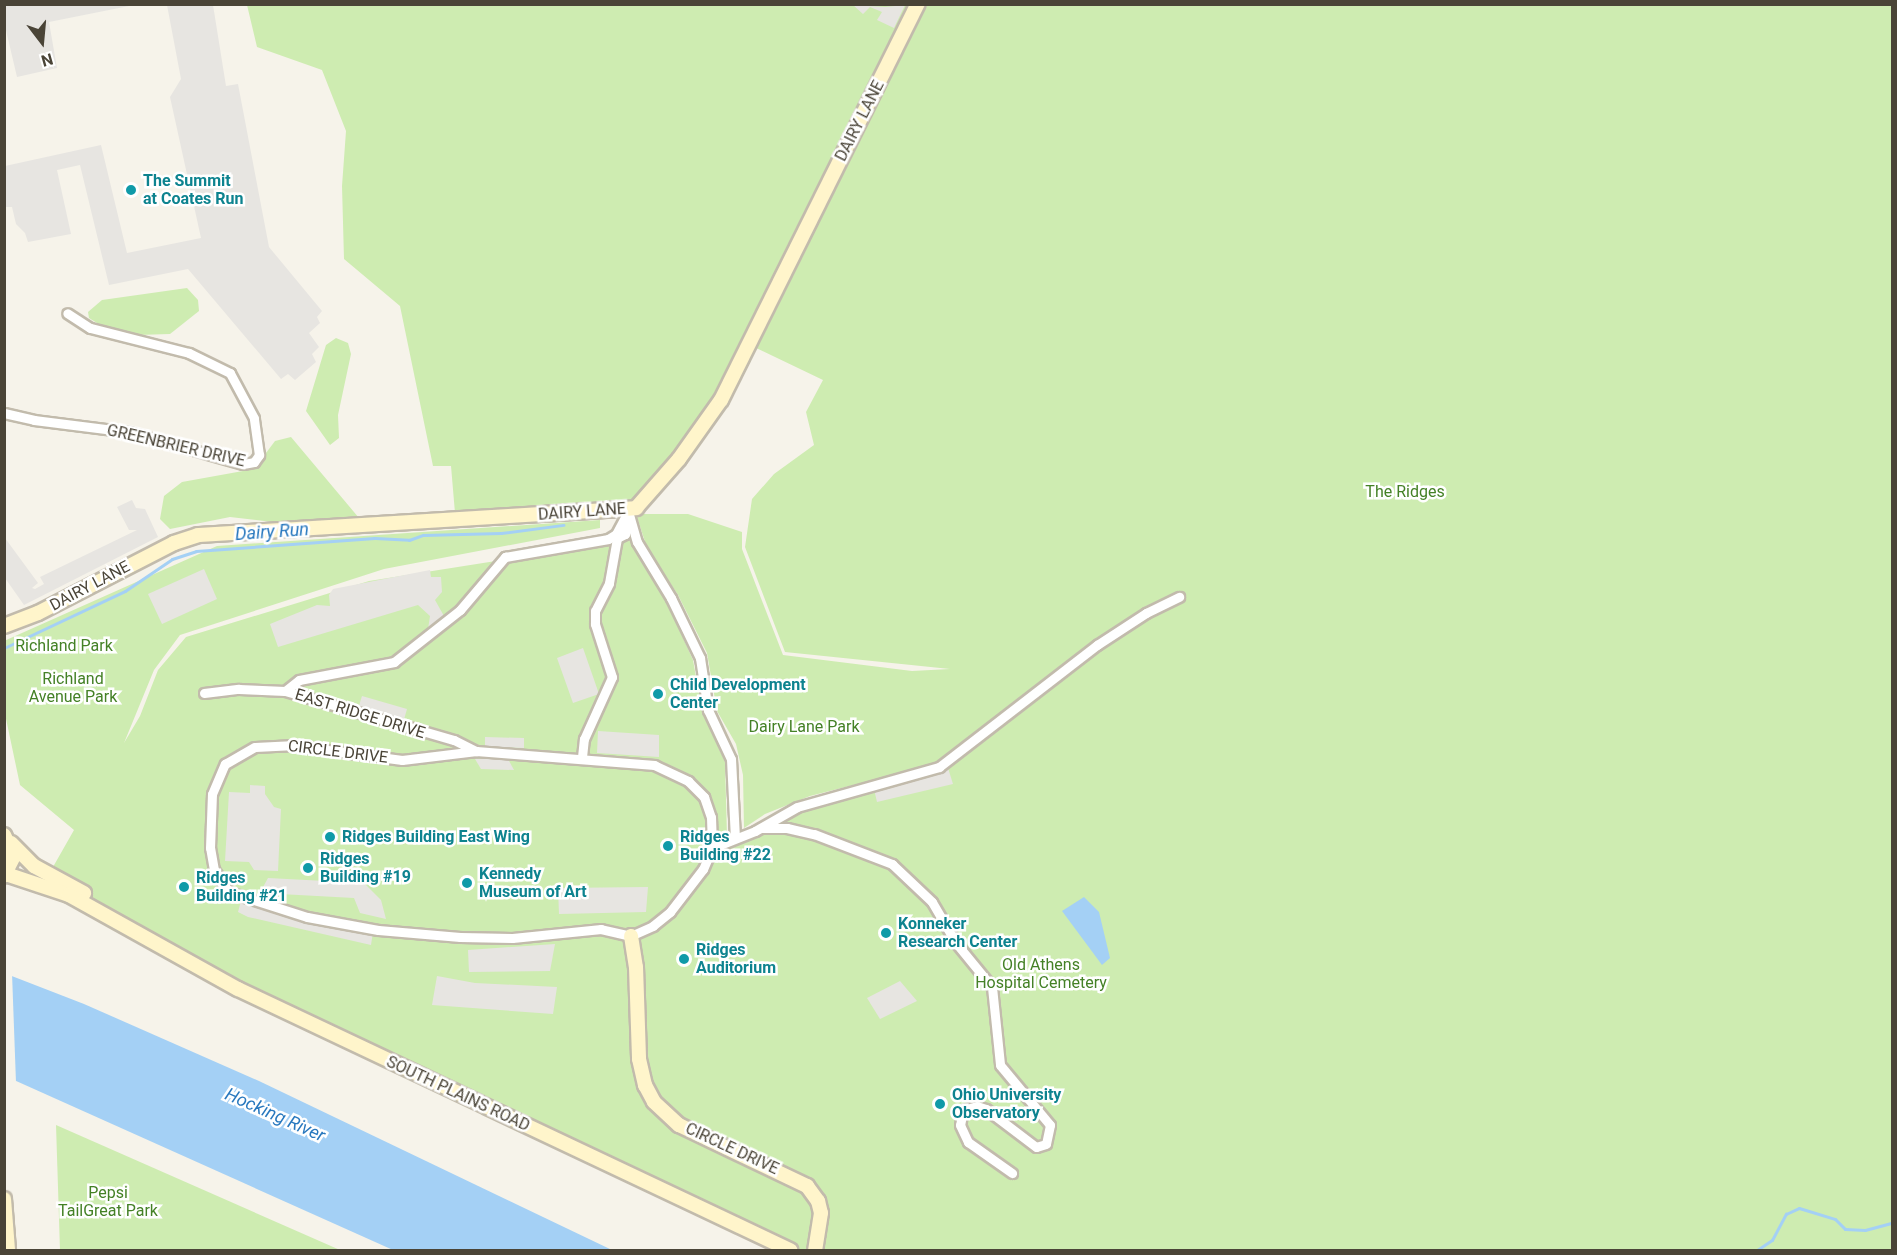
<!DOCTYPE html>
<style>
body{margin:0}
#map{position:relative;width:1897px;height:1255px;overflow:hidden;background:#f6f3ea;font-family:Roboto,sans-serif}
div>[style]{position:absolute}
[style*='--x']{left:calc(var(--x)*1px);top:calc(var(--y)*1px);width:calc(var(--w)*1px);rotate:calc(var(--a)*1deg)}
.green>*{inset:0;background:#ceecb1}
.parking>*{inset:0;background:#e7e5e1}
.water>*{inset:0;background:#a4d0f5}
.pier>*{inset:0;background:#f6f3ea}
.stream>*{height:3px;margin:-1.5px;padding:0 1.5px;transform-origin:1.5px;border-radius:1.5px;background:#a4d0f5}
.roads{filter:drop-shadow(2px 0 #c2bbac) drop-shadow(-2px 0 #c2bbac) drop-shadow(0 2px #c2bbac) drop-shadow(0 -2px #c2bbac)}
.street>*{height:9px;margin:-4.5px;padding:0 4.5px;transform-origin:4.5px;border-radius:4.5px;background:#fff}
.secondary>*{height:14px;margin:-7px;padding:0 7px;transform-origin:7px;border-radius:7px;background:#fff5cb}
.dots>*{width:16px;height:16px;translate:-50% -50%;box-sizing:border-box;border:3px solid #fff;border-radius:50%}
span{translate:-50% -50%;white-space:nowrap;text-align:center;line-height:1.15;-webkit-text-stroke:5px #fff;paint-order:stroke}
.street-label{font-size:16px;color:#4a4437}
.culture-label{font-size:16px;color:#0d838f;font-weight:700}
.left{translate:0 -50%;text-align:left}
.park-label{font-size:16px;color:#448126}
.water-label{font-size:18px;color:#2878be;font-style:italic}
.frame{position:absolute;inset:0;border:6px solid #4a4437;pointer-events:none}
.north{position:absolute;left:12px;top:12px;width:60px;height:60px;-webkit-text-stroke:4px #fff;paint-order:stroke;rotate:164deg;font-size:16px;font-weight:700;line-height:24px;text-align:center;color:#4a4437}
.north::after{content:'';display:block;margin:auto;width:21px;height:27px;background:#4a4437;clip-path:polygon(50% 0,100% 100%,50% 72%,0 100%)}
</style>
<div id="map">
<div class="green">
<div style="clip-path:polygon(247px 5px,1892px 5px,1892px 1250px,790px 1250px,238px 989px,49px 874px,74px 830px,20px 785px,5px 714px,4px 641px,217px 546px,600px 520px,600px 528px,384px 569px,180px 635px,154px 670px,124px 743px,140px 716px,158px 670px,186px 637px,369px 581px,629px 540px,666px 600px,693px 660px,702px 711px,725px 762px,727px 836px,749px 834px,774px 817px,924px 773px,955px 751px,928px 766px,810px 796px,765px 814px,744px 828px,743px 775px,736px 744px,717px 711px,707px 653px,678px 595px,647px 548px,636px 514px,688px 514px,742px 532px,742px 549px,783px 655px,912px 671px,950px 669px,785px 652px,745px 547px,752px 499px,774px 474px,814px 445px,806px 412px,823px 380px,748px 344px,733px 377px,639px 505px,455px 513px,451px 466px,433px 466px,400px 306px,344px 259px,342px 186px,346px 131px,322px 70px,257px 47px)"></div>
<div style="clip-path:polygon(187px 288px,198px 300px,199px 311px,170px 334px,137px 335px,105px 328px,89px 318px,88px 312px,102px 300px)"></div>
<div style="clip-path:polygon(336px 338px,348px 343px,351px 354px,338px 415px,339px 438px,330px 445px,306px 411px,326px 345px)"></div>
<div style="clip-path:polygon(291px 437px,359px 518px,289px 524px,230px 517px,170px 529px,160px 519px,164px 496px,182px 482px,254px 469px,275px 441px)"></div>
<div style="clip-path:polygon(56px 1125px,340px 1250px,60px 1250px)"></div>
</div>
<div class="parking">
<div style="clip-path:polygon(10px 5px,10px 4px,134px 5px,49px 22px,57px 68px,17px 77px,5px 26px,5px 6px)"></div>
<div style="clip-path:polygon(167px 5px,213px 5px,226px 86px,238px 84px,269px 247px,322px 311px,317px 317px,320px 323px,309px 333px,319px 347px,312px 354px,316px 362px,295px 380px,288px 374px,281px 379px,188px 269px,109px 285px,80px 165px,57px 170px,71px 234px,28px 242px,25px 233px,16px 224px,12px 207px,5px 207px,5px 166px,101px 145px,127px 253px,201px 238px,170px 97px,181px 79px)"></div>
<div style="clip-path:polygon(853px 5px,885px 7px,905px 5px,894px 28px,877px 20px,882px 12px,870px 7px,863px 14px)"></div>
<div style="clip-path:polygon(132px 500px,136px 508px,145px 509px,158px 537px,24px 605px,5px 578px,5px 538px,38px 583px,32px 588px,35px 589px,44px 584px,40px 577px,137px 530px,129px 530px,117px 507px)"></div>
<div style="clip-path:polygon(204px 569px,217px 599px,162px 624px,148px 594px)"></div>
<div style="clip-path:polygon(430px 570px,431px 577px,441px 577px,442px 592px,435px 600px,444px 616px,428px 629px,430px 616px,418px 605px,278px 647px,270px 624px,317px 605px,330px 606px,329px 595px,333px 589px)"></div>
<div style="clip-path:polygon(583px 648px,599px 694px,573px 703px,557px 658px)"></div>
<div style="clip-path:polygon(362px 696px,407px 709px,403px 723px,358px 709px)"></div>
<div style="clip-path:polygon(598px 731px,659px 735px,659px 757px,597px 753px)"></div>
<div style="clip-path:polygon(485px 737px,524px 738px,524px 748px,485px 747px)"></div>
<div style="clip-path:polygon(475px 759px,508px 759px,514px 770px,481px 769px)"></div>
<div style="clip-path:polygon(948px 768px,953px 784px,877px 802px,874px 789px)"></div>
<div style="clip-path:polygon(250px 785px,265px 786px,265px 794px,274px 807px,281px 809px,278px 871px,254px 870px,249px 862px,225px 861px,229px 792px,250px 793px)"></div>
<div style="clip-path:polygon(268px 878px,364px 883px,381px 900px,386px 919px,360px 913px,354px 898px,280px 894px,277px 889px,271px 891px,272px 902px,257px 898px)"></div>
<div style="clip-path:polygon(648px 887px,646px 912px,559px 914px,558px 888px)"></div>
<div style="clip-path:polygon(241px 901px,373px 932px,371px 945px,248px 917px,238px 912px)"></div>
<div style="clip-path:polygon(555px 944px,550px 971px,469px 972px,468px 950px)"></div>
<div style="clip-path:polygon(437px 976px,475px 983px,557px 987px,553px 1014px,432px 1005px)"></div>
<div style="clip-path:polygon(900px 981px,917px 1001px,880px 1019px,867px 998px)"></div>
</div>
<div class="water">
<div style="clip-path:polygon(1084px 897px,1099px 912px,1110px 958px,1102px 965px,1062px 911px)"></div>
<div style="clip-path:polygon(4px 973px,84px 1004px,259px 1081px,612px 1250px,393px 1250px,5px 1076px)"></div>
</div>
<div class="pier">
<div style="clip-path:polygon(4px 970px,12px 973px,16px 1083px,4px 1079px)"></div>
</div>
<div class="stream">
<div style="--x:4;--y:648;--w:134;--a:-25.2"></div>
<div style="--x:125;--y:591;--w:57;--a:-34.2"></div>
<div style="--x:172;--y:559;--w:25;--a:-18"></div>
<div style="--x:196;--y:551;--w:179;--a:-4.2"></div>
<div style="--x:375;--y:538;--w:34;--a:3"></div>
<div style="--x:409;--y:540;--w:15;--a:-20"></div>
<div style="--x:423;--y:535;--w:78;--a:-1.5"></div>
<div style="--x:501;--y:533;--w:63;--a:-7.4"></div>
<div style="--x:1757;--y:1250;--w:18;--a:-34"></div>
<div style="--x:1772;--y:1240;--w:30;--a:-62"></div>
<div style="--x:1786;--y:1214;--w:14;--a:-25"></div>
<div style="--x:1799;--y:1208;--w:38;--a:17"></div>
<div style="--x:1835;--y:1219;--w:14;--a:45"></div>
<div style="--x:1845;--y:1229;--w:20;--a:3"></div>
<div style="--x:1865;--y:1230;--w:28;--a:-15"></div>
</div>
<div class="roads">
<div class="street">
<div style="--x:4;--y:413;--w:31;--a:13"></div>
<div style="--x:34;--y:420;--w:96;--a:7.2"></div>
<div style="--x:129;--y:432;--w:118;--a:15.7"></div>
<div style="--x:243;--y:464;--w:11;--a:-10"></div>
<div style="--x:254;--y:462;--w:9;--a:-54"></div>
<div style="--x:259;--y:455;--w:37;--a:-98"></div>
<div style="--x:254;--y:418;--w:51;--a:-118.1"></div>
<div style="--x:230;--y:373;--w:46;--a:-154"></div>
<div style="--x:189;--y:353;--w:102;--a:-165.8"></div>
<div style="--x:90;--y:328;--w:27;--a:-147"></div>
<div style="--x:628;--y:511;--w:32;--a:74"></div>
<div style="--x:637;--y:542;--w:66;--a:58.7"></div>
<div style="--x:671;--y:598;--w:67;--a:64.2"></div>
<div style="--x:700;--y:658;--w:53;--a:81.3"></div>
<div style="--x:708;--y:710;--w:54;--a:64.9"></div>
<div style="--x:731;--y:759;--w:79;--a:87.1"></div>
<div style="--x:285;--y:691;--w:18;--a:-38"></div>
<div style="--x:299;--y:680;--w:97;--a:-10.7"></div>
<div style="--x:394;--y:662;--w:84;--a:-38.2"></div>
<div style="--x:460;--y:610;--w:70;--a:-49.7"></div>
<div style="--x:505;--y:557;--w:105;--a:-9.9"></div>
<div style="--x:608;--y:539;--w:9;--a:-32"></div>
<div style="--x:616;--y:534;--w:26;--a:-62"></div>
<div style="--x:204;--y:693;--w:35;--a:-7"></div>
<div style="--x:239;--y:689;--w:46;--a:2.5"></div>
<div style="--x:285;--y:691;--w:176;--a:16.2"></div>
<div style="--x:454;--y:740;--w:25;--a:27"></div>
<div style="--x:290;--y:745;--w:113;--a:7.6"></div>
<div style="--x:402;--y:760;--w:75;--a:-6.9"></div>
<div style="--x:476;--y:751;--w:179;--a:4.5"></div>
<div style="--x:654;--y:765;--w:38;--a:25"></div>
<div style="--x:688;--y:781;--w:23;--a:45"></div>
<div style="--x:704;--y:797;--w:21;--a:71"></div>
<div style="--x:711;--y:817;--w:31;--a:88"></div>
<div style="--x:712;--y:848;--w:23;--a:113"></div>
<div style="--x:703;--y:869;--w:54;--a:127.5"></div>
<div style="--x:670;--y:912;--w:22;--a:141"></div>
<div style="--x:653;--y:926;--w:24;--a:156"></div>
<div style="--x:631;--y:936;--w:31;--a:-167"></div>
<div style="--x:601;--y:929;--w:89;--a:174.2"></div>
<div style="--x:512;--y:938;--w:52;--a:-178.9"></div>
<div style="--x:460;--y:937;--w:82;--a:-175.1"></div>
<div style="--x:378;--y:930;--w:72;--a:-169.6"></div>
<div style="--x:307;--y:917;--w:82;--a:-162.2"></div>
<div style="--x:229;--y:892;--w:27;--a:-124"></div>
<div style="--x:214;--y:870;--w:22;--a:-100"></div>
<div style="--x:210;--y:848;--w:54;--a:-87.9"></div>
<div style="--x:212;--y:794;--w:33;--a:-67"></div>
<div style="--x:225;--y:764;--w:34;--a:-30"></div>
<div style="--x:255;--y:747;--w:35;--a:-3"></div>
<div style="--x:582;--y:757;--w:18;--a:-84"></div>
<div style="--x:584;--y:739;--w:68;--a:-65.7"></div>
<div style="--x:612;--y:677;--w:56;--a:-107.8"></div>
<div style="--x:595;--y:624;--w:13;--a:-90"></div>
<div style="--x:595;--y:611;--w:31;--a:-63"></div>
<div style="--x:609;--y:583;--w:46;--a:-79.9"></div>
<div style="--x:617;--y:538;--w:9;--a:-27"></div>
<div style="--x:625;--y:534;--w:12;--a:-81"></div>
<div style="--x:761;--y:828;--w:26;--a:0"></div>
<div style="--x:787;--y:828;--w:28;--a:13"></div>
<div style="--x:814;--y:834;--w:84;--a:21"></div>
<div style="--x:892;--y:864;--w:55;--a:43.5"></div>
<div style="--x:932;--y:902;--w:48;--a:59.7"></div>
<div style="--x:956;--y:943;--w:57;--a:50.7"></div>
<div style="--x:992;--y:987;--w:78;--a:84.1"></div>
<div style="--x:1000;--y:1065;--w:78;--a:50.2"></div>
<div style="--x:1050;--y:1125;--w:19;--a:102"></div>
<div style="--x:1046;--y:1144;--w:10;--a:163"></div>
<div style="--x:1036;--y:1147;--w:63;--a:-142.8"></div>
<div style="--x:986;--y:1109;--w:9;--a:-162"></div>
<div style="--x:977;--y:1106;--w:15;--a:164"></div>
<div style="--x:963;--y:1110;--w:15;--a:101"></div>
<div style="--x:960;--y:1125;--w:19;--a:65"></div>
<div style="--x:968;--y:1142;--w:54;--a:35.2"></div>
<div style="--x:712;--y:848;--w:46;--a:-21.6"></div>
<div style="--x:755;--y:831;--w:48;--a:-29.7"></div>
<div style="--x:797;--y:807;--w:148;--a:-15.7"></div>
<div style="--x:939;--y:767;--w:200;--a:-37.7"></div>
<div style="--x:1097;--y:645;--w:59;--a:-33.1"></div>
<div style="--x:1146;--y:613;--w:37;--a:-26"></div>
</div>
<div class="secondary">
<div style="--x:4;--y:626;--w:36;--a:-21"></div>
<div style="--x:38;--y:613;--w:153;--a:-27.2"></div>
<div style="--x:174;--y:543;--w:25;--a:-18"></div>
<div style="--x:198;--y:535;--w:439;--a:-3.5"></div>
<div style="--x:636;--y:508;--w:65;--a:-48.7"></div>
<div style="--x:679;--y:459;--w:72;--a:-54.6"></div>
<div style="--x:721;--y:400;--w:442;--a:-63.6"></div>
<div style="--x:4;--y:835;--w:23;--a:65"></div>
<div style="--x:14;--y:856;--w:22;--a:117"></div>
<div style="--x:11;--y:843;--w:33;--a:45"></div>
<div style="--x:34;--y:866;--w:57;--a:28.4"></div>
<div style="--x:6;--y:874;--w:66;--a:18.4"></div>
<div style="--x:69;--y:895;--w:193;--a:29.1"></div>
<div style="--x:238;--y:989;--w:611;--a:25.31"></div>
<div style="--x:631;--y:936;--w:31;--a:81"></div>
<div style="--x:636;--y:967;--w:92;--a:88.1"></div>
<div style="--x:639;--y:1059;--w:27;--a:77"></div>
<div style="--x:645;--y:1085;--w:19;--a:62"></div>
<div style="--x:654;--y:1102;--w:34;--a:43"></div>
<div style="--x:679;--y:1125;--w:142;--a:25.5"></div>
<div style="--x:807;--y:1186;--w:19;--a:54"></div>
<div style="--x:818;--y:1201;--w:12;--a:76"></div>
<div style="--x:821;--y:1213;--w:37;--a:99"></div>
<div style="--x:4;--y:1199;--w:51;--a:85.5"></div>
</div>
</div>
<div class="dots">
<div style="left:131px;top:190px;background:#0f9aa8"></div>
<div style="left:658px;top:694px;background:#0f9aa8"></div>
<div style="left:330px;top:837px;background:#0f9aa8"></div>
<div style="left:668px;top:846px;background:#0f9aa8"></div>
<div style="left:308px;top:868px;background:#0f9aa8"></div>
<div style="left:467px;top:883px;background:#0f9aa8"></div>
<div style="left:184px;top:887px;background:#0f9aa8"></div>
<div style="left:886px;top:933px;background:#0f9aa8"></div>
<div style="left:684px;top:959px;background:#0f9aa8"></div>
<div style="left:940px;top:1104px;background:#0f9aa8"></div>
</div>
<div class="street-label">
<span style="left:860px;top:121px;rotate:-63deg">DAIRY LANE</span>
<span style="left:176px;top:446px;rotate:13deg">GREENBRIER DRIVE</span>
<span style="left:582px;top:512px;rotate:-4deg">DAIRY LANE</span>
<span style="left:90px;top:586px;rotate:-28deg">DAIRY LANE</span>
<span style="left:360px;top:714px;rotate:17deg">EAST RIDGE DRIVE</span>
<span style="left:338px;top:752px;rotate:7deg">CIRCLE DRIVE</span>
<span style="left:458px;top:1094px;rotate:25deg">SOUTH PLAINS ROAD</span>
<span style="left:732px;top:1149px;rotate:25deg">CIRCLE DRIVE</span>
</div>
<div class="culture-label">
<span class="left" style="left:143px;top:190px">The Summit<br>at Coates Run</span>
<span class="left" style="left:670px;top:694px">Child Development<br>Center</span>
<span class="left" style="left:342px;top:837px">Ridges Building East Wing</span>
<span class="left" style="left:680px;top:846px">Ridges<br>Building #22</span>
<span class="left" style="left:320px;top:868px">Ridges<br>Building #19</span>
<span class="left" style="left:479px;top:883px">Kennedy<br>Museum of Art</span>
<span class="left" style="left:196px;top:887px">Ridges<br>Building #21</span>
<span class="left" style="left:898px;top:933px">Konneker<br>Research Center</span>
<span class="left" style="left:696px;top:959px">Ridges<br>Auditorium</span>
<span class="left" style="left:952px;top:1104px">Ohio University<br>Observatory</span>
</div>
<div class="park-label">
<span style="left:1405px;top:492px">The Ridges</span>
<span style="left:64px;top:646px">Richland Park</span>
<span style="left:73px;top:688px">Richland<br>Avenue Park</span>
<span style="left:804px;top:727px">Dairy Lane Park</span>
<span style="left:1041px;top:974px">Old Athens<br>Hospital Cemetery</span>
<span style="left:108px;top:1202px">Pepsi<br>TailGreat Park</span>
</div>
<div class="water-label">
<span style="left:272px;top:532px;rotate:-4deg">Dairy Run</span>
<span style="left:275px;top:1115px;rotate:24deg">Hocking River</span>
</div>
<div class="frame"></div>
<div class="north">N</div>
</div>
